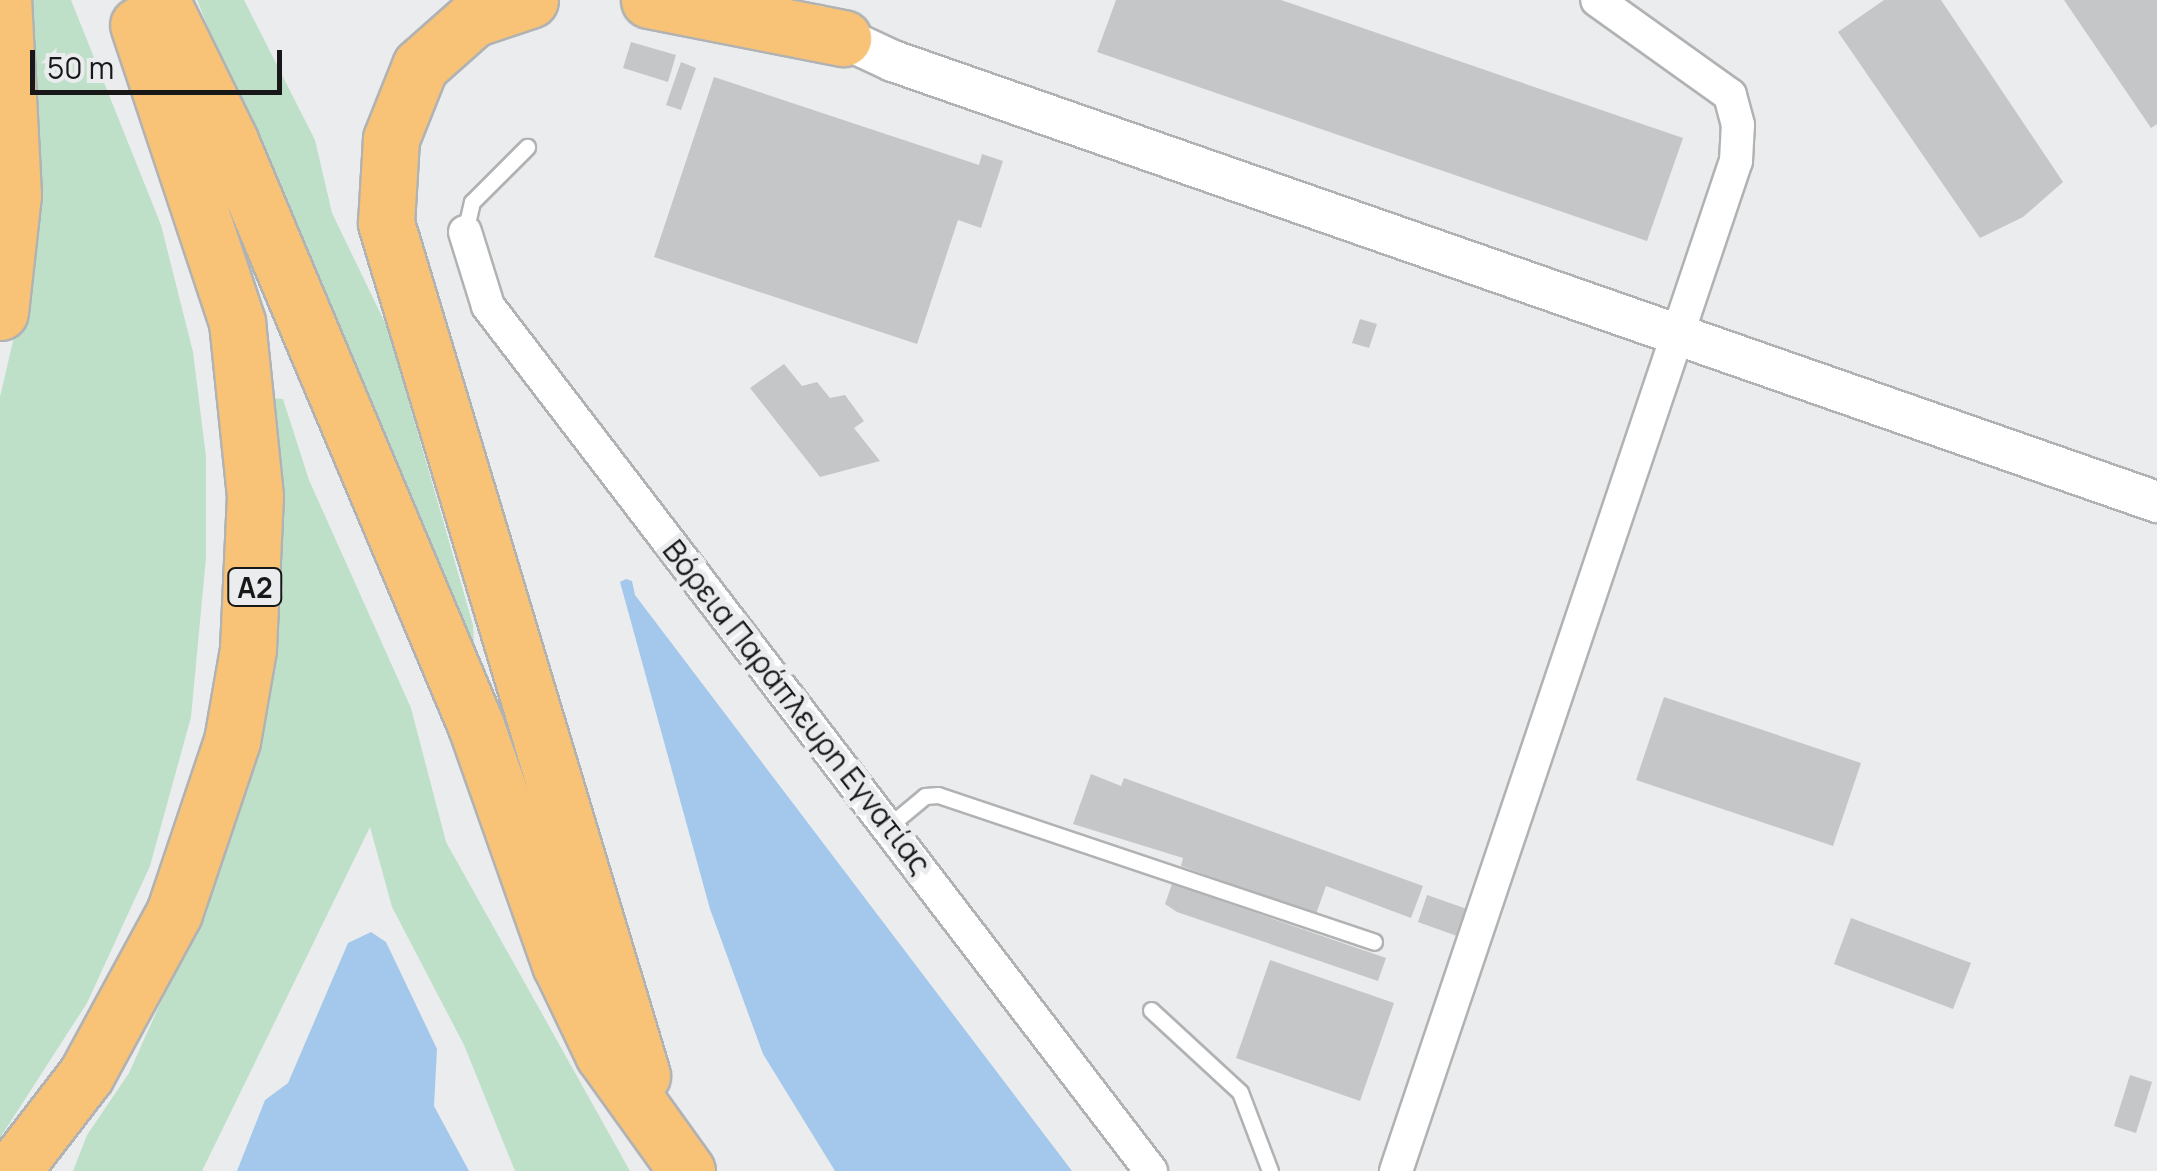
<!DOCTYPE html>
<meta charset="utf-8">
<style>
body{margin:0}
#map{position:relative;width:2157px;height:1171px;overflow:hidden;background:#ebecee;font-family:Manrope,sans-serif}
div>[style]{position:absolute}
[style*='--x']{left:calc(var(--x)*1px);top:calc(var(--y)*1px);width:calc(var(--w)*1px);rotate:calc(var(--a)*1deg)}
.green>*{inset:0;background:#bfe0c8}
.water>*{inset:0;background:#a4c8eb}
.building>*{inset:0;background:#c5c6c8}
.roads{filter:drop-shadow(2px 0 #b1b2b3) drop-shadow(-2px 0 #b1b2b3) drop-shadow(0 2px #b1b2b3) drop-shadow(0 -2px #b1b2b3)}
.service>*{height:15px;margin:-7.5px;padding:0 7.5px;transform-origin:7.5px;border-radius:7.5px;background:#fff}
.minor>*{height:32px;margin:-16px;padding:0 16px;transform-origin:16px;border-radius:16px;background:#fff}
.tertiary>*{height:40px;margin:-20px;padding:0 20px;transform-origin:20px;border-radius:20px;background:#fff}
.motorway>*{height:55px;margin:-27.5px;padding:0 27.5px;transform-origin:27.5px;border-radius:27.5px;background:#f8c377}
span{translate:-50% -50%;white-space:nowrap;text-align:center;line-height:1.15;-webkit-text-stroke:10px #ebecee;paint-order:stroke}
.shield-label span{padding:2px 8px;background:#ebecee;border:2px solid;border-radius:8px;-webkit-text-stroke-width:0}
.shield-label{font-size:28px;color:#181819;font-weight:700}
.street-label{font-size:30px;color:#181819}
.scale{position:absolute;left:30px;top:50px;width:252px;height:45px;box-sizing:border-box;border:5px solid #181819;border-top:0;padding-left:12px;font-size:30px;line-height:35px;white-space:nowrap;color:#181819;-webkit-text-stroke:8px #ebecee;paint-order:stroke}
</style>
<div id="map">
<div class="green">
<div style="clip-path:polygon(16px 0,71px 0,161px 225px,193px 352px,206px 457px,206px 558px,191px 717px,150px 866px,87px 1003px,0 1138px,0 397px,18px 319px)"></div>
<div style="clip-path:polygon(197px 0,244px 0,315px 140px,332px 213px,388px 329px,473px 625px,477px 691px)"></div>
<div style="clip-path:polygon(263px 397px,283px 399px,309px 480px,411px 708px,446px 842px,630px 1171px,515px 1171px,464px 1045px,392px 907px,370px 827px,202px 1171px,73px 1171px,87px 1135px,129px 1073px,203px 908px,255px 740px,283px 591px)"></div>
</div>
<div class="water">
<div style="clip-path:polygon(626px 579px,632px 581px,635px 595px,1072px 1171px,835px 1171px,763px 1054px,710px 909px,620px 582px)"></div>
<div style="clip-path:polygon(371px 932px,386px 942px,437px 1049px,434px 1106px,469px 1171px,237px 1171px,265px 1100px,288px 1083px,348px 943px)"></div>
</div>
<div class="building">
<div style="clip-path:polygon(1116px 0,1281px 0,1683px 138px,1647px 241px,1097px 52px)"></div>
<div style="clip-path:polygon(1884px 0,1941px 0,2063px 182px,2023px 217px,1980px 238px,1838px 32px)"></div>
<div style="clip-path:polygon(2064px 0,2157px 0,2157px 124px,2151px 128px)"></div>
<div style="clip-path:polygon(631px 42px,676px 55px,668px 82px,623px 68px)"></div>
<div style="clip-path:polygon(681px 62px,696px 68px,681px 110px,666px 105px)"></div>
<div style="clip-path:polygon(714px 77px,979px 165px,982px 154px,1003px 161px,981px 228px,958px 220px,917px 344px,654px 257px)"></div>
<div style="clip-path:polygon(1360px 319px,1377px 324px,1369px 348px,1352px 343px)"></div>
<div style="clip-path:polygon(784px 364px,802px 386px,817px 382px,830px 398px,845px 395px,864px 421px,854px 428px,880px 461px,820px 477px,750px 388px)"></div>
<div style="clip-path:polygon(1664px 697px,1861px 763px,1833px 846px,1636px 780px)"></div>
<div style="clip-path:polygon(1091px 774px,1121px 786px,1124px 778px,1423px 886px,1411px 918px,1326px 886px,1316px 914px,1181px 866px,1183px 858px,1073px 824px)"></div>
<div style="clip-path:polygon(1172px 884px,1386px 958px,1378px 981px,1177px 912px,1165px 904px)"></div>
<div style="clip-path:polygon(1427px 895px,1467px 909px,1457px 936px,1418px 922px)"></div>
<div style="clip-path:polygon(1851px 918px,1971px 963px,1953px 1009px,1834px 964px)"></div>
<div style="clip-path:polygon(1270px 960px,1394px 1003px,1360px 1101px,1236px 1058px)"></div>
<div style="clip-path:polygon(2130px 1075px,2152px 1082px,2136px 1133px,2114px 1126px)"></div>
</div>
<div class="roads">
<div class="service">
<div style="--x:465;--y:232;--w:31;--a:-77"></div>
<div style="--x:472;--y:202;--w:78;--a:-45"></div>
<div style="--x:890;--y:825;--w:45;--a:-39.6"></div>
<div style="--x:925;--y:796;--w:13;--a:-4"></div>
<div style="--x:938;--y:795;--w:460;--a:18.6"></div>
<div style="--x:1151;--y:1010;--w:121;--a:42.7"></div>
<div style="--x:1240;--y:1092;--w:85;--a:69.2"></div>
</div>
<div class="minor">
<div style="--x:465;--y:232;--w:77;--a:72.7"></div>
<div style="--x:488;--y:306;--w:1090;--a:52.53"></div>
<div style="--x:1396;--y:1171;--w:1066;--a:-71.4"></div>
<div style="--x:1736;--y:161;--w:36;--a:-87"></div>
<div style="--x:1738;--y:125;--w:31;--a:-105"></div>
<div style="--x:1730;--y:95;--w:163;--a:-144.5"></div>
</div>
<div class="tertiary">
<div style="--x:818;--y:26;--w:83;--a:25"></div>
<div style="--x:893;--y:61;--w:1339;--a:19.23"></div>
</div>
<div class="motorway">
<div style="--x:161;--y:0;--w:157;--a:63.9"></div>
<div style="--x:230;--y:141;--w:635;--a:67.19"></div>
<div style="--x:476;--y:726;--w:252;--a:70.6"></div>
<div style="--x:560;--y:964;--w:100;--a:64.5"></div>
<div style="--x:603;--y:1054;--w:144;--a:54.3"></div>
<div style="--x:530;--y:0;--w:60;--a:161.6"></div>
<div style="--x:473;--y:19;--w:71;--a:138.4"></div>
<div style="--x:420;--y:66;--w:79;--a:111.7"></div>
<div style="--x:391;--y:139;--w:84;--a:93.4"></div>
<div style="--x:386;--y:223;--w:890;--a:73.28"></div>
<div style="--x:649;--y:0;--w:198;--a:11.1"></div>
<div style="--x:0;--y:312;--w:118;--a:-83.7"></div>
<div style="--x:13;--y:195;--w:195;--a:-92.9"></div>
<div style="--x:12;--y:1171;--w:121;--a:-52.4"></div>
<div style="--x:86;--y:1075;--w:184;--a:-61.5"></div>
<div style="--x:174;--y:913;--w:182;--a:-71.4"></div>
<div style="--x:232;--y:741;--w:93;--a:-80.1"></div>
<div style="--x:248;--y:649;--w:153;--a:-87.4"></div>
<div style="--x:255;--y:496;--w:175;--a:-95.9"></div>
<div style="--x:237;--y:322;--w:313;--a:-108.4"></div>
</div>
</div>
<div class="shield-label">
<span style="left:255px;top:587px">Α2</span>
</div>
<div class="street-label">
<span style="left:797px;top:707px;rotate:52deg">Βόρεια Παράπλευρη Εγνατίας</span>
</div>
<div class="scale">50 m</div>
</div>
